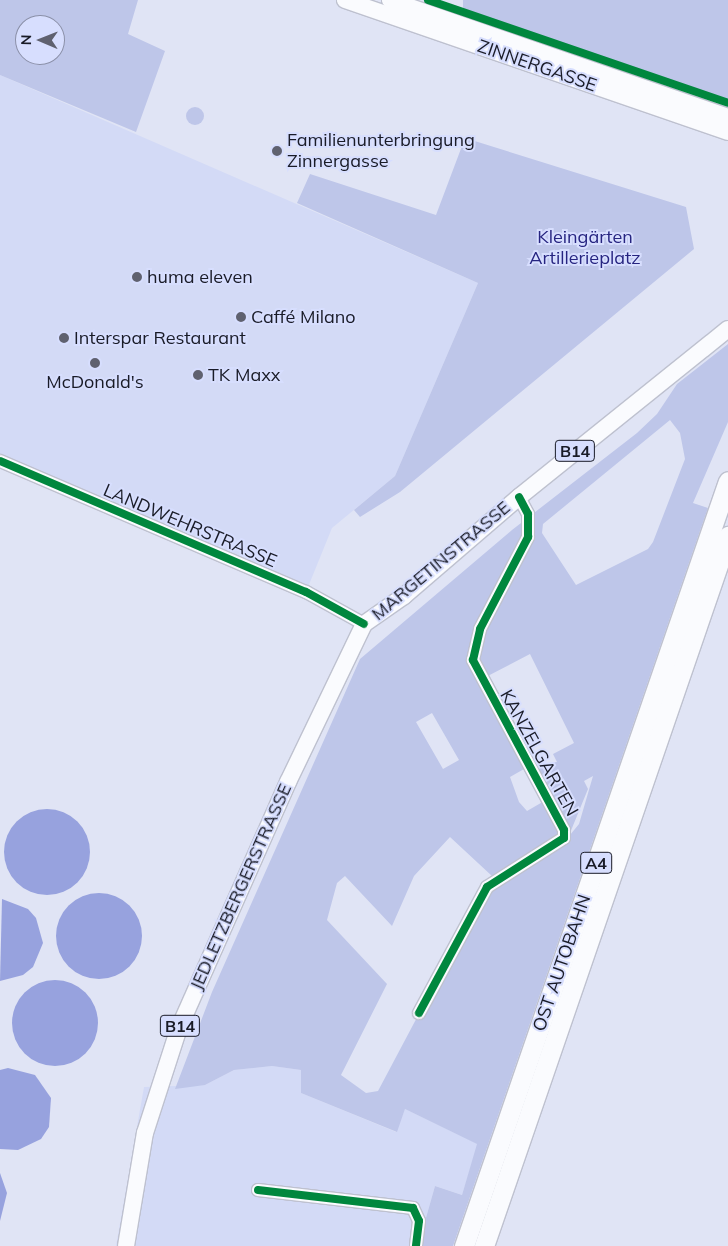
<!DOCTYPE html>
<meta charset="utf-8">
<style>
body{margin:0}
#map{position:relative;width:728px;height:1246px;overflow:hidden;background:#e0e4f5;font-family:Mulish,sans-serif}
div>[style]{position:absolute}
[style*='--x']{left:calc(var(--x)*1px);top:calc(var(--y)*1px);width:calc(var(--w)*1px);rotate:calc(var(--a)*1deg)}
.built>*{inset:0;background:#d3daf6}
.green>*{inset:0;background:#bec6e9}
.round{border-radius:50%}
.water>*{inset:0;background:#97a2de}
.roads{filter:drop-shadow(1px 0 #bec1cf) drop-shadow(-1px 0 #bec1cf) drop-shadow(0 1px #bec1cf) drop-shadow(0 -1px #bec1cf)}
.minor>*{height:12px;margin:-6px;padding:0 6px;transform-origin:6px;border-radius:6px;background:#fafbfe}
.major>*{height:16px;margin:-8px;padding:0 8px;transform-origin:8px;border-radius:8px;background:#fafbfe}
.highway>*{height:19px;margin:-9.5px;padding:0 9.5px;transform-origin:9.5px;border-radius:9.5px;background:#fafbfe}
.cycleway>*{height:8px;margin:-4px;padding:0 4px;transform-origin:4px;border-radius:4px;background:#00873e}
.dots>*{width:14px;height:14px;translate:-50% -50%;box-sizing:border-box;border:2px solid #d7defe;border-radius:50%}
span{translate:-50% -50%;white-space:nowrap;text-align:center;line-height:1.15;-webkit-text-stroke:4px #d7defe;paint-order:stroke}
.shield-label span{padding:1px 4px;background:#d7defe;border:1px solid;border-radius:4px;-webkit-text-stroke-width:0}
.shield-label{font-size:16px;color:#191b27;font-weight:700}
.street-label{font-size:18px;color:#191b27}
.poi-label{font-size:18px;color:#191b27}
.left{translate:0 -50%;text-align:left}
.park-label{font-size:18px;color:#262480}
.north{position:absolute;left:15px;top:15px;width:50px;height:50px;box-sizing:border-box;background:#d7defe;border:1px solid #8b90a8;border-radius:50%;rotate:271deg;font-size:14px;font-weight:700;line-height:20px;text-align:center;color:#191b27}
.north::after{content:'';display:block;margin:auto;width:18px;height:22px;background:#5f616f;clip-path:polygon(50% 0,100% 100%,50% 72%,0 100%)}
</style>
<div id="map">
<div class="built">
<div style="clip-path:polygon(0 75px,478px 283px,395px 476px,332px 528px,306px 592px,0 461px)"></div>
<div style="clip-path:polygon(272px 1066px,301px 1070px,301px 1093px,396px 1132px,405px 1109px,478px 1144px,462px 1195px,435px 1186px,418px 1246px,116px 1246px,144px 1087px,205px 1085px,234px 1070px)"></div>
</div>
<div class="green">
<div style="clip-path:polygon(evenodd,0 0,138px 0,128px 34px,165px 51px,136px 132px,0 75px,0 0,25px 25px,55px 25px,55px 55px,25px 55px,25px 25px)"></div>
<div style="clip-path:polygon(463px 0,728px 0,728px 100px,463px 9px)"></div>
<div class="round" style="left:186px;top:107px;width:18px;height:18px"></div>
<div style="clip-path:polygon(465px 138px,686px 207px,694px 249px,400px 492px,360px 517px,354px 510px,395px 476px,478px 283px,297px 203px,310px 174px,436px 215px)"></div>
<div style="clip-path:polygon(evenodd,728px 344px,728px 422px,693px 503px,708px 508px,701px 528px,453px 1246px,418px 1246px,435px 1186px,462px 1195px,477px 1144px,405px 1109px,397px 1132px,301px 1093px,301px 1070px,272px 1066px,234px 1070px,205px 1085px,175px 1089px,212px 992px,360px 659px,512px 530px,637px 433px,657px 414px,677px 384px,728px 344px,670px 420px,680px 433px,685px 459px,653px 542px,648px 549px,576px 585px,542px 533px,543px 524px,670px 420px,728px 344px,530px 654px,574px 743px,553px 754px,557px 762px,532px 766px,570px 833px,588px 789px,584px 781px,593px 776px,579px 824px,570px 835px,560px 835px,546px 800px,527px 811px,519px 802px,510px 777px,524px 769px,480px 680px,530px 654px,728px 344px,432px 713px,459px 760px,443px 769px,416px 722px,432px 713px,728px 344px,450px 837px,492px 876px,378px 1091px,366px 1093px,341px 1075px,387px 984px,327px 920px,337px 883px,345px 876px,392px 926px,414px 876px,450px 837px)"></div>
</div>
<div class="water">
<div class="round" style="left:4px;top:809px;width:86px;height:86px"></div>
<div class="round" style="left:56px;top:893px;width:86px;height:86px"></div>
<div style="clip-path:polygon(2px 899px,28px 909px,36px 918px,43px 943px,33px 967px,23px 975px,0 981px)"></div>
<div class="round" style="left:12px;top:980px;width:86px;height:86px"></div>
<div style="clip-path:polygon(8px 1068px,35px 1075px,51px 1098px,49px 1127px,41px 1139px,18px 1150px,0 1149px,0 1070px)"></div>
<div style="clip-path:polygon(0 1173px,7px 1193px,0 1221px)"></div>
</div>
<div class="roads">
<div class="minor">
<div style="--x:0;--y:461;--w:333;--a:23.2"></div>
<div style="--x:306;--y:592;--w:66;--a:28.9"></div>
<div style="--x:419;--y:1013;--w:143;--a:-61.6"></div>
<div style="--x:487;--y:887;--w:91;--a:-32.5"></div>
<div style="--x:564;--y:838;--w:8;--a:-90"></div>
<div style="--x:564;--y:830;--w:193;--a:-118.2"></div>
<div style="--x:473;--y:660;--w:32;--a:-77"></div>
<div style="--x:480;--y:629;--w:104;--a:-62.4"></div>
<div style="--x:528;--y:537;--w:23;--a:-90"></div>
<div style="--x:528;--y:514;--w:19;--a:-118"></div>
<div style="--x:258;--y:1190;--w:156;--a:6.6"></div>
<div style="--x:413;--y:1208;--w:14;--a:65"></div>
<div style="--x:419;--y:1221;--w:25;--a:97"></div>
</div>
<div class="major">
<div style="--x:345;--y:0;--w:405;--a:19"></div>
<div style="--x:390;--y:0;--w:358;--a:19.1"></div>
<div style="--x:126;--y:1246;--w:115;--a:-80.5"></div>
<div style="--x:145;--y:1133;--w:110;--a:-72.1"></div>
<div style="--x:179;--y:1028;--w:269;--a:-66.1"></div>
<div style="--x:288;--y:782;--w:175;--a:-64.3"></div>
<div style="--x:364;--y:624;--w:49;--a:-35"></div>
<div style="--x:404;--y:596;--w:152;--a:-40.7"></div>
<div style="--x:519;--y:497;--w:268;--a:-38.8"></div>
</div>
<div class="highway">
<div style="--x:464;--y:1246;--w:809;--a:-70.96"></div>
<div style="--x:484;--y:1246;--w:751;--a:-71.03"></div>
</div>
</div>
<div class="cycleway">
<div style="--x:428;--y:0;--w:317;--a:18.9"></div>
<div style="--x:0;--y:461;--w:333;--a:23.2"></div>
<div style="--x:306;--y:592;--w:66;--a:28.9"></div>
<div style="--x:419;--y:1013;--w:143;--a:-61.6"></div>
<div style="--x:487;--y:887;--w:91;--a:-32.5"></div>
<div style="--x:564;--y:838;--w:8;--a:-90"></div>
<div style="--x:564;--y:830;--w:193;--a:-118.2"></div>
<div style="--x:473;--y:660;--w:32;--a:-77"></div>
<div style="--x:480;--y:629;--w:104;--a:-62.4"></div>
<div style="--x:528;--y:537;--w:23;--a:-90"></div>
<div style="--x:528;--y:514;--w:19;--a:-118"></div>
<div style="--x:258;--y:1190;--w:156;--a:6.6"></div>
<div style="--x:413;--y:1208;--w:14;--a:65"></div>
<div style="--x:419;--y:1221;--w:25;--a:97"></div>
</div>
<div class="dots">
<div style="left:277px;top:151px;background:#5f616f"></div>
<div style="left:137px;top:277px;background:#5f616f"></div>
<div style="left:241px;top:317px;background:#5f616f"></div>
<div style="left:64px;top:338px;background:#5f616f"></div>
<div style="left:95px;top:363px;background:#5f616f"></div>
<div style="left:198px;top:375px;background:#5f616f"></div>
</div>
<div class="shield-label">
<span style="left:575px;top:451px">B14</span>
<span style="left:596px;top:863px">A4</span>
<span style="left:180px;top:1026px">B14</span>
</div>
<div class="street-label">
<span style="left:537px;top:66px;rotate:19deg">ZINNERGASSE</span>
<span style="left:190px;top:526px;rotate:23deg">LANDWEHRSTRASSE</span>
<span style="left:441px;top:561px;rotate:-40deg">MARGETINSTRASSE</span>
<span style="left:539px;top:753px;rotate:61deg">KANZELGARTEN</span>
<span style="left:241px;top:887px;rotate:-66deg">JEDLETZBERGERSTRASSE</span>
<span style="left:562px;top:963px;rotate:-71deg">OST AUTOBAHN</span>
</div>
<div class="poi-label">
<span class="left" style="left:287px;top:151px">Familienunterbringung<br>Zinnergasse</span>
<span class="left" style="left:147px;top:277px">huma eleven</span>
<span class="left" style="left:251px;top:317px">Caffé Milano</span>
<span class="left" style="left:74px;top:338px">Interspar Restaurant</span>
<span class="left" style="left:208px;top:375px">TK Maxx</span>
<span style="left:95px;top:382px">McDonald's</span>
</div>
<div class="park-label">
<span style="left:585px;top:248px">Kleingärten<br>Artillerieplatz</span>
</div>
<div class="north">N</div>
</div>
